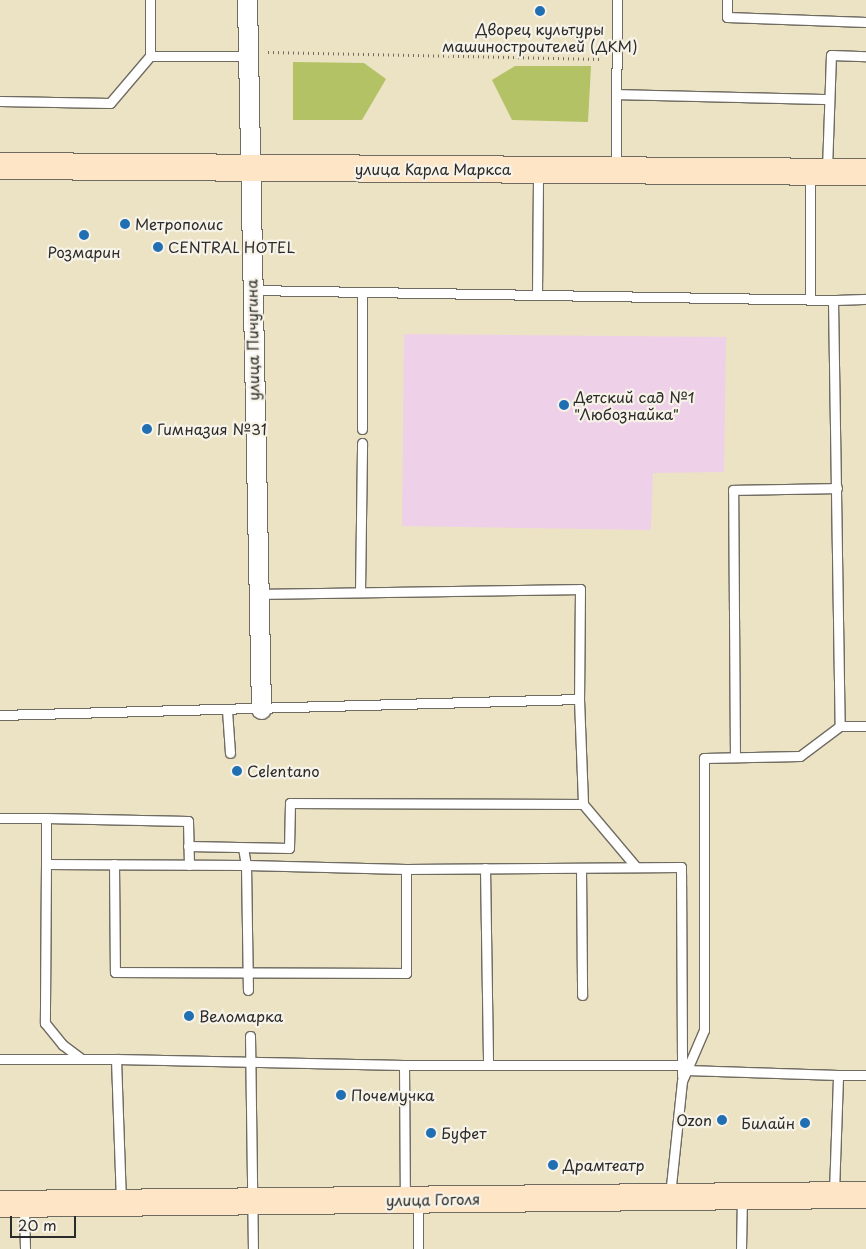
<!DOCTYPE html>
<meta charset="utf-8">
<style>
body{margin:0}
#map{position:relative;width:866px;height:1249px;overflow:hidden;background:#ece3c5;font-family:"Playpen Sans",sans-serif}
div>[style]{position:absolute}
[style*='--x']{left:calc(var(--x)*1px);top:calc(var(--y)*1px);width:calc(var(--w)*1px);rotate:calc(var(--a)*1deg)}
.built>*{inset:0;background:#eed0e8}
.green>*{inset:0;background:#b2c264}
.path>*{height:3px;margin-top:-1.5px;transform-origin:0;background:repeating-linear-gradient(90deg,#6f6b61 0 1px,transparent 0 5px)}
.roads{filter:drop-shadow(1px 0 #6f6b61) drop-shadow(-1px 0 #6f6b61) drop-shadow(0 1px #6f6b61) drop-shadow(0 -1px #6f6b61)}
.service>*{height:9px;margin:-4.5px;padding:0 4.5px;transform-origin:4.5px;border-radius:4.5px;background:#fff}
.minor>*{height:19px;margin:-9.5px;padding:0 9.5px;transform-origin:9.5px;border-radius:9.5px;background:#fff}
.secondary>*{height:26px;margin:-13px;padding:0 13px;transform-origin:13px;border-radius:13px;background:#fee5c5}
.dots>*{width:14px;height:14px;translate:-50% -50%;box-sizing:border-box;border:2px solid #f7f3e8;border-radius:50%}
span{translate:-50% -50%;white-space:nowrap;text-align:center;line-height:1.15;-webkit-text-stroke:4.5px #f7f3e8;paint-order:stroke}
.poi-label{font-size:15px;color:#2b2b2b}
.left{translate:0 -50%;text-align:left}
.right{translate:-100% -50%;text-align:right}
.street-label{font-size:15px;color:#2b2b2b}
.scale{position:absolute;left:10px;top:1216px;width:66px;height:22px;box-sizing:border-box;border:2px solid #2b2b2b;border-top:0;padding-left:6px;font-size:15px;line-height:18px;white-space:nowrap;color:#2b2b2b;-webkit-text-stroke:4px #f7f3e8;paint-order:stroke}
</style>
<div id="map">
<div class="built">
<div style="clip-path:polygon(404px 334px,726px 337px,724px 472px,653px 473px,651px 530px,402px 526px)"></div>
</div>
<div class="green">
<div style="clip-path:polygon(293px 62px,364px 63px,386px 79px,362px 120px,293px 120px)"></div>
<div style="clip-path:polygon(515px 66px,591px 66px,588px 122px,512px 120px,492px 80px)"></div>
</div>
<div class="path">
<div style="--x:268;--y:52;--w:333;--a:1.2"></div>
</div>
<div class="roads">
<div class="service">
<div style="--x:727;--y:0;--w:17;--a:90"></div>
<div style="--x:727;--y:17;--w:139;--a:2.1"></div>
<div style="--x:150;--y:56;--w:98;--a:0"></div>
<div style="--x:617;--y:94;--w:212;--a:1.4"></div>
<div style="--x:0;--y:101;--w:110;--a:1"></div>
<div style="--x:110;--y:103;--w:62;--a:-49.6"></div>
<div style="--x:150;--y:56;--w:56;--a:-90"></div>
<div style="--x:616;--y:168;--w:168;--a:-89.7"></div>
<div style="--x:827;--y:169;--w:114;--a:-88"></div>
<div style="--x:831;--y:55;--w:35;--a:2"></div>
<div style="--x:810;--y:173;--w:125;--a:90"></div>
<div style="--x:251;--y:290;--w:582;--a:0.98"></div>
<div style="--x:833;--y:300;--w:426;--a:89.1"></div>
<div style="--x:840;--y:726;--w:50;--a:143.1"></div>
<div style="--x:800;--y:756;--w:96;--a:178.8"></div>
<div style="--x:704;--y:758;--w:272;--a:90"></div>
<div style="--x:704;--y:1030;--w:56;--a:113.3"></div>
<div style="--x:682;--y:1081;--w:116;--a:96"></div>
<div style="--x:537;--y:294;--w:122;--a:-89.5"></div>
<div style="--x:833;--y:300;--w:33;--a:-2"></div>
<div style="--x:362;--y:429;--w:137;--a:-90"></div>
<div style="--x:360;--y:592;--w:149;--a:-89.2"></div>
<div style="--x:259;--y:594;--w:321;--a:-0.9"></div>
<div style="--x:580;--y:589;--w:110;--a:90.5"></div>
<div style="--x:579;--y:699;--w:105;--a:87.8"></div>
<div style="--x:227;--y:710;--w:43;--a:86"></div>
<div style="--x:0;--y:715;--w:579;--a:-1.58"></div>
<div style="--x:840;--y:726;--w:26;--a:0"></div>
<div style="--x:735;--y:757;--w:267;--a:-90.4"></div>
<div style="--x:733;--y:490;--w:104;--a:-1.1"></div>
<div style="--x:0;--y:818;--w:46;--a:0"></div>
<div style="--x:46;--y:818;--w:46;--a:90"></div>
<div style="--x:46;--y:864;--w:200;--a:0.3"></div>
<div style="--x:246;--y:865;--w:125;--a:89.1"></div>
<div style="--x:46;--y:818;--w:142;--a:1.2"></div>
<div style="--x:188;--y:821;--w:44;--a:88.7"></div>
<div style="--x:188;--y:846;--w:101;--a:1.1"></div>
<div style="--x:289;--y:848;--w:45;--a:-88.7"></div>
<div style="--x:290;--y:803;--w:293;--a:0.2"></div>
<div style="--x:583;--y:804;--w:82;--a:49.9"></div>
<div style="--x:243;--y:848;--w:17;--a:80"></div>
<div style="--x:246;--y:865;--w:160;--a:1.4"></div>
<div style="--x:406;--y:869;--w:275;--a:-0.4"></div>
<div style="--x:681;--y:867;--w:209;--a:89.7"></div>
<div style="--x:46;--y:864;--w:159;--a:90.4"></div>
<div style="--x:45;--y:1023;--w:28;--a:51"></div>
<div style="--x:63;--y:1045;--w:21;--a:37"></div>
<div style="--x:114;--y:864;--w:108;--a:89.5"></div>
<div style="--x:115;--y:972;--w:291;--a:0.2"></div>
<div style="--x:406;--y:973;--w:104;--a:-90"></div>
<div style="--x:485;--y:868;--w:197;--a:89.1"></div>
<div style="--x:581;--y:868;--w:127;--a:89.5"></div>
<div style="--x:250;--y:1036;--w:213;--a:89.2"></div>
<div style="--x:0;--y:1059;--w:116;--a:0"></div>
<div style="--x:116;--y:1059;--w:141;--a:88"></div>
<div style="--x:116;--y:1059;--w:288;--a:1.2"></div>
<div style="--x:404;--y:1065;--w:277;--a:0"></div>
<div style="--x:404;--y:1065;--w:133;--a:89.6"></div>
<div style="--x:686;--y:1070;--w:152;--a:1.9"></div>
<div style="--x:834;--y:1192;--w:117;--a:-88"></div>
<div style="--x:838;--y:1075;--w:28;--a:0"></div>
<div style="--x:24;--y:1207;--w:42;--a:88.6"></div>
<div style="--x:418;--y:1249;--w:47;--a:-90"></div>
<div style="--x:741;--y:1249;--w:50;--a:-88.9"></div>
</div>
<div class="minor">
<div style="--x:247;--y:0;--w:709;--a:88.87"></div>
</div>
<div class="secondary">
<div style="--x:0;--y:166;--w:866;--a:0.4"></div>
<div style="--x:0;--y:1204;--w:866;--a:-0.6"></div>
</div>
</div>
<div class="dots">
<div style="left:540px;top:11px;background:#1f6fb2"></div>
<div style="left:125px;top:224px;background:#1f6fb2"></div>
<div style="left:84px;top:235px;background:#1f6fb2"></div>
<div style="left:158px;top:247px;background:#1f6fb2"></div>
<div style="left:564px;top:405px;background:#1f6fb2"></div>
<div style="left:147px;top:429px;background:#1f6fb2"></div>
<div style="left:237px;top:771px;background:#1f6fb2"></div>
<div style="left:189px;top:1016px;background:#1f6fb2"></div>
<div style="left:341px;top:1095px;background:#1f6fb2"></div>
<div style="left:722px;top:1120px;background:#1f6fb2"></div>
<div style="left:805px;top:1123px;background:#1f6fb2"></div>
<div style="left:431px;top:1133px;background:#1f6fb2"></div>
<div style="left:553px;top:1165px;background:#1f6fb2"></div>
</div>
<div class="poi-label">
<span style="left:540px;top:37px">Дворец культуры<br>машиностроителей (ДКМ)</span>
<span class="left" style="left:135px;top:224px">Метрополис</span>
<span class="left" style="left:168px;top:247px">СENTRAL HOTEL</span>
<span style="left:84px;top:252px">Розмарин</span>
<span class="left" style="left:574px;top:405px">Детский cад №1<br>"Любознайка"</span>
<span class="left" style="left:157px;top:429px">Гимназия №31</span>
<span class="left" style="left:247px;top:771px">Celentano</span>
<span class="left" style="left:199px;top:1016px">Веломарка</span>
<span class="left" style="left:351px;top:1095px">Почемучка</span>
<span class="right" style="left:712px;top:1120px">Ozon</span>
<span class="right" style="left:795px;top:1123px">Билайн</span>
<span class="left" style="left:441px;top:1133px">Буфет</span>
<span class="left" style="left:563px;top:1165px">Драмтеатр</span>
</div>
<div class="street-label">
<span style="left:433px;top:169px">улица Карла Маркса</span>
<span style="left:252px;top:340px;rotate:-91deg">улица Пичугина</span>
<span style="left:433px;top:1199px;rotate:-1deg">улица Гоголя</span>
</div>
<div class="scale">20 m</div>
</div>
